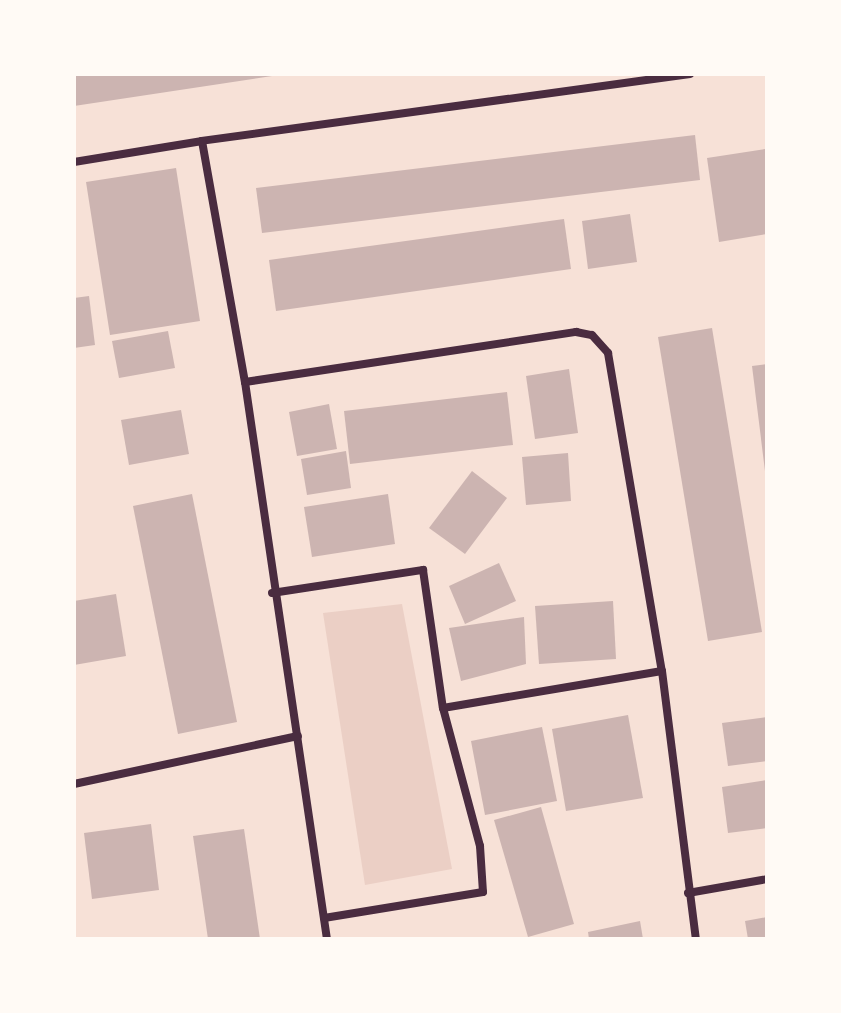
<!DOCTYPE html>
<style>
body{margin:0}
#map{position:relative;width:841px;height:1013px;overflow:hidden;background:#f7e1d7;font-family:Jost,sans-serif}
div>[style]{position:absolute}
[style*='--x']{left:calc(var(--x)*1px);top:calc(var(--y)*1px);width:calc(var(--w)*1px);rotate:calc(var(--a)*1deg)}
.green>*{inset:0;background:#ebcfc5}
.building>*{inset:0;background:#ccb4b1}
.minor>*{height:8px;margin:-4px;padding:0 4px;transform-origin:4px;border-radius:4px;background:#4a2c40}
span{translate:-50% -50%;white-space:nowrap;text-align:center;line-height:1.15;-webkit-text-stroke:6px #fffaf5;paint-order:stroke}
.frame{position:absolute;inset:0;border:76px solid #fffaf5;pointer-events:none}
</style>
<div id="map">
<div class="green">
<div style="clip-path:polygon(402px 604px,452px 869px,365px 885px,323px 613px)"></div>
</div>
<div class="building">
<div style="clip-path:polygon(74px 74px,272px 74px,272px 76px,74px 106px)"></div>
<div style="clip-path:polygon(695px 135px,700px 180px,262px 233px,256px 188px)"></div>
<div style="clip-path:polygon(765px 149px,767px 234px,719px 242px,707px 158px)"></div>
<div style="clip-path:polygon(176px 168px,200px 321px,110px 335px,86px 182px)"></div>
<div style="clip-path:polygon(630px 214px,637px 262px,588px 269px,582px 221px)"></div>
<div style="clip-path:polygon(564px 219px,571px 269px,276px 311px,269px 260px)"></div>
<div style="clip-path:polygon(89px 296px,95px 345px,74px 348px,74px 298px)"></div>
<div style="clip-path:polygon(712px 328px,762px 632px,708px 641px,658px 337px)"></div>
<div style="clip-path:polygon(168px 331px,175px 368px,119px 378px,112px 341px)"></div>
<div style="clip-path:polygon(767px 364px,767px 471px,765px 471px,752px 366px)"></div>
<div style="clip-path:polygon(569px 369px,578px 433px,535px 439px,526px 376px)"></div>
<div style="clip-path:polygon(507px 392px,513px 445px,350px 464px,344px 411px)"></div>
<div style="clip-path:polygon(329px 404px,337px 449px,297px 456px,289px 412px)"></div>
<div style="clip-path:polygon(181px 410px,189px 454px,129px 465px,121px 420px)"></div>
<div style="clip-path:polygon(346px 451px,351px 488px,307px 495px,301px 459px)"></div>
<div style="clip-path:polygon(568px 453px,571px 501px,526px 505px,522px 457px)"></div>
<div style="clip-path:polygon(472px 471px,507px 498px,465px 554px,429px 528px)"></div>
<div style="clip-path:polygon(192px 494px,237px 722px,178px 734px,133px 506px)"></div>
<div style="clip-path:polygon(388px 494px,395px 544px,312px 557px,304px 507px)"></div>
<div style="clip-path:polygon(499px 563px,516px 601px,465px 624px,449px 586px)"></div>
<div style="clip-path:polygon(116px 594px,126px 656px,74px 665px,74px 601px)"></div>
<div style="clip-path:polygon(613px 601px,616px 659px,539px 664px,535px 606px)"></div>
<div style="clip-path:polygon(524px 617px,526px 664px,461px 681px,449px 628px)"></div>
<div style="clip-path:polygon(628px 715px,643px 798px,566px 811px,552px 729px)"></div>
<div style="clip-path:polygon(767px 717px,767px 761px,728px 766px,722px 723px)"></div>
<div style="clip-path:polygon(542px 727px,557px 801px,485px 815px,471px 741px)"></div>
<div style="clip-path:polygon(767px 780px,767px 828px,728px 833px,722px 787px)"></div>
<div style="clip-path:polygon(541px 807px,574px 924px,528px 937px,494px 820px)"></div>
<div style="clip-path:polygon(151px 824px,159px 890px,92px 899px,84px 833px)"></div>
<div style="clip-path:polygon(244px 829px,260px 939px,208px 939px,193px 836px)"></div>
<div style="clip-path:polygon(767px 917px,767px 939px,748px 939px,745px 921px)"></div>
<div style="clip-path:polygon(640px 921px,643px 939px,589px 939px,588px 932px)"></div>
</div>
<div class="minor">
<div style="--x:690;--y:74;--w:493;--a:172.2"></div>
<div style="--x:202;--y:141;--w:245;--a:79.9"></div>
<div style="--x:245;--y:382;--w:335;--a:-8.6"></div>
<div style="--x:576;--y:332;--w:16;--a:11"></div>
<div style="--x:592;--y:335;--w:24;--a:48"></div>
<div style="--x:608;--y:353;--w:323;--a:80.4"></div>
<div style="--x:662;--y:671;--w:270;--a:82.8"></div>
<div style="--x:74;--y:162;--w:130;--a:-9.3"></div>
<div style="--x:245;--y:382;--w:563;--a:81.63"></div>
<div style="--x:272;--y:593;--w:153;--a:-8.7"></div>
<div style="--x:423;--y:570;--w:139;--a:81.8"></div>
<div style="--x:443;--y:708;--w:143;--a:75"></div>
<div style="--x:480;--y:846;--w:46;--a:86.3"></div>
<div style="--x:483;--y:892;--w:161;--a:170.7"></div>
<div style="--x:443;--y:708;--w:222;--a:-9.6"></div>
<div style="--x:74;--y:784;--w:229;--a:-12.1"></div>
<div style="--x:688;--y:893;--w:80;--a:-10"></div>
</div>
<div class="frame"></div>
</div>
